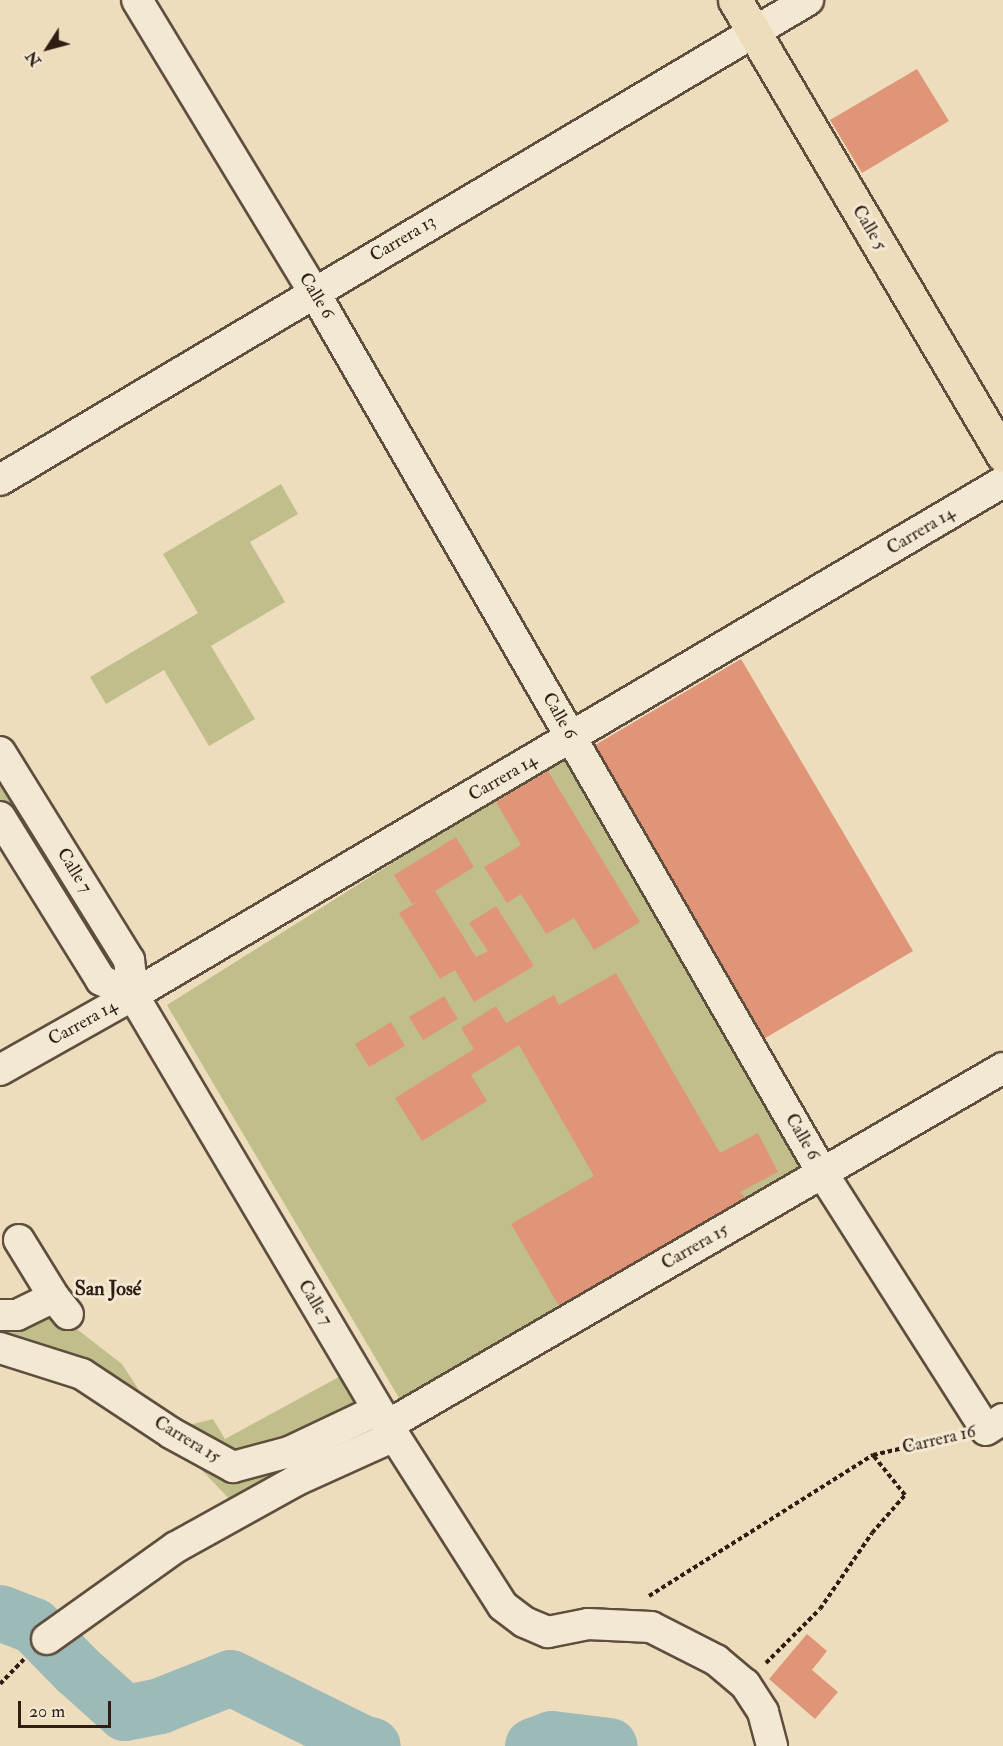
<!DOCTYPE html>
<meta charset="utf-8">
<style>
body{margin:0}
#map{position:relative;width:1003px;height:1746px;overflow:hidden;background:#edddbc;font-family:"IM FELL Double Pica",serif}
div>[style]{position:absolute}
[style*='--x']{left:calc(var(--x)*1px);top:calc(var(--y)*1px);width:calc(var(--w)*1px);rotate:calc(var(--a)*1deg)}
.green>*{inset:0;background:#c0bf8b}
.river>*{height:56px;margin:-28px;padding:0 28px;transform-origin:28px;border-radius:28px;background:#9bbab8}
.building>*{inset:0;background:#e09578}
.path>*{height:4px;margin-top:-2px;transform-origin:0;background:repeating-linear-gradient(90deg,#301e14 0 4.5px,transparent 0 7.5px)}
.roads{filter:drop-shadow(2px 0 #5f4e3e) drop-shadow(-2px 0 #5f4e3e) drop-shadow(0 2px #5f4e3e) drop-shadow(0 -2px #5f4e3e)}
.minor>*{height:30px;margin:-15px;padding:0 15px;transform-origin:15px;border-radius:15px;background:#f3e9d3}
.primary>*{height:33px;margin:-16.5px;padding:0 16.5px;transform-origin:16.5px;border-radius:16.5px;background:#edddbc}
span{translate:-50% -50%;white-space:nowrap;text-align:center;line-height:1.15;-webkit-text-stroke:6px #f3e9d3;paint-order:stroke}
.street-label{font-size:18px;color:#301e14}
.neighbourhood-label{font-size:20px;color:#301e14;font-weight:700}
.north{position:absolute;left:18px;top:18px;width:60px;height:60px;-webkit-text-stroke:4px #f3e9d3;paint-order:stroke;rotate:234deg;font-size:16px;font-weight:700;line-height:24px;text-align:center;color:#301e14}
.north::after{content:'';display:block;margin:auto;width:21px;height:27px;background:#301e14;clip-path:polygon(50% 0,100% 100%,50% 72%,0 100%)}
.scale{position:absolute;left:18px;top:1701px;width:93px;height:27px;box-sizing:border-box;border:3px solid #301e14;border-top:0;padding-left:8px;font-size:18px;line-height:21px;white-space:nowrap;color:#301e14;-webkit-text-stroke:4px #f3e9d3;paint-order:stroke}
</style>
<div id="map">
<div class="green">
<div style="clip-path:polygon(281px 484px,298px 514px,250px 542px,285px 602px,211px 646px,255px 719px,209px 746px,164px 670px,106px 704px,90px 677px,198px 613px,163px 554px)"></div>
<div style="clip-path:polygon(570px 751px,809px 1169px,402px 1403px,167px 1005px)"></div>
<div style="clip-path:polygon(0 772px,119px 968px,108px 973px,0 799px)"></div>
<div style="clip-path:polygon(52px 1302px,65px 1320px,122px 1364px,159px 1421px,0 1344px,0 1322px)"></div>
<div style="clip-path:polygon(346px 1373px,367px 1408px,234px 1460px,177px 1428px,213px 1419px,225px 1439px)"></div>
<div style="clip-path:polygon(377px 1416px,386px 1434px,236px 1506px,172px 1439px,234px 1472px)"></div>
</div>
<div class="river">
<div style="--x:0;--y:1613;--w:36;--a:21"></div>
<div style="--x:34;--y:1626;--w:62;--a:45.7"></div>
<div style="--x:77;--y:1670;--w:64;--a:41.9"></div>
<div style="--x:125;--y:1713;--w:36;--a:-11"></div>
<div style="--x:160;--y:1706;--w:76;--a:-21.5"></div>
<div style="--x:231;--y:1678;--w:146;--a:26.4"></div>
<div style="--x:362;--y:1743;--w:11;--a:15"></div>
<div style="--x:533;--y:1746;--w:20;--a:-20"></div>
<div style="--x:552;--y:1739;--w:58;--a:6.9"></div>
</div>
<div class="building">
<div style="clip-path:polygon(917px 69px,949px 121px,862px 173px,830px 120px)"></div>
<div style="clip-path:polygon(741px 659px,913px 951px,762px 1040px,590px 748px)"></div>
<div style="clip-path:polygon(548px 771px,640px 922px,594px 950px,574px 918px,546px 934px,521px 894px,507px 903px,484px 867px,521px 845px,496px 802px)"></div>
<div style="clip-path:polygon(456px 837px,474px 867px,435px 891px,476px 957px,488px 951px,469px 923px,496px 906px,534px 966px,474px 1002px,455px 970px,440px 979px,399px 913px,419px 901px,412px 904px,394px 875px)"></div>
<div style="clip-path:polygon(616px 973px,720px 1153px,758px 1133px,778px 1172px,740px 1192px,746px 1198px,559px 1306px,511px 1224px,594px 1176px,519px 1045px,471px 1075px,487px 1101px,422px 1141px,395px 1098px,474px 1049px,461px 1028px,496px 1006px,506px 1023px,554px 995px,559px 1005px)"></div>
<div style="clip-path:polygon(444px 996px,458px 1019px,423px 1040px,409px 1017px)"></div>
<div style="clip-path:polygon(391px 1022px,405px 1046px,369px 1067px,355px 1044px)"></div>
<div style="clip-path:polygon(807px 1634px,827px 1651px,812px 1670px,838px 1692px,815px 1719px,769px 1679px)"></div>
</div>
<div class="path">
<div style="--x:649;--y:1596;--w:265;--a:-32.2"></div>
<div style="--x:873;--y:1455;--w:85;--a:-12.9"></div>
<div style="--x:766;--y:1663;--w:76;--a:-45"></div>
<div style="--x:820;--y:1609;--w:92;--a:-55.6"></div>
<div style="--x:872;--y:1533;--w:50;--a:-49"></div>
<div style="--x:905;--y:1495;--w:51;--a:-128.7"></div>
<div style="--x:0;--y:1684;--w:35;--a:-46"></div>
</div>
<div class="roads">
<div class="minor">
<div style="--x:137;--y:0;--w:341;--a:58.8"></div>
<div style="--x:314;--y:292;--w:1018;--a:60.01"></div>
<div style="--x:823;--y:1174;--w:303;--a:57.5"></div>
<div style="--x:986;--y:1430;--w:20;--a:-33"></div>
<div style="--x:0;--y:480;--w:940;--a:-30.71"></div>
<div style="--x:0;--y:752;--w:245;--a:58.2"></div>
<div style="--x:129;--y:960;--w:35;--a:83"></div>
<div style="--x:133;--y:995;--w:482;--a:59.4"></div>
<div style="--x:378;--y:1410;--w:232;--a:57.5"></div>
<div style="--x:503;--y:1606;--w:26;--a:37"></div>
<div style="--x:524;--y:1622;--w:26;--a:23"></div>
<div style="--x:548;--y:1632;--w:41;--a:-11.3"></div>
<div style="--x:588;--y:1624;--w:63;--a:2.7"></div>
<div style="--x:651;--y:1627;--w:73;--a:26.9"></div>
<div style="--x:716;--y:1660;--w:38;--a:40"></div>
<div style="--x:745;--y:1684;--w:33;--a:57"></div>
<div style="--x:763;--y:1712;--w:35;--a:75"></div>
<div style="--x:0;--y:817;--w:192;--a:58.2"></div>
<div style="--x:101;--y:980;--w:35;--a:25"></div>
<div style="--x:0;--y:1070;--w:153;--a:-29.4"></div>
<div style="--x:133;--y:995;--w:1010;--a:-30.53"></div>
<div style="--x:19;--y:1240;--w:67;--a:58.4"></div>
<div style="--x:54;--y:1297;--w:22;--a:51"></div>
<div style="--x:0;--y:1315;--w:17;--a:0"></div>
<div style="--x:17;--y:1315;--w:41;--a:-25.9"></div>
<div style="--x:0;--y:1348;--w:86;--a:17.6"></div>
<div style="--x:82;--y:1374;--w:107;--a:33.5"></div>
<div style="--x:171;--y:1433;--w:71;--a:28.7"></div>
<div style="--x:233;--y:1467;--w:58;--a:-15"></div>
<div style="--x:289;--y:1452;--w:98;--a:-25.3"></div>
<div style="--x:388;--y:1425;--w:711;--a:-30.13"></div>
<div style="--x:47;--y:1639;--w:158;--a:-35.5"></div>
<div style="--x:176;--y:1547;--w:136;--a:-29"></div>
<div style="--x:295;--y:1481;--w:109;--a:-24.4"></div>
</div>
<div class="primary">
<div style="--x:735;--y:0;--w:528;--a:59.5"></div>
</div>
</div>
<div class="street-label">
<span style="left:869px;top:228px;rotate:59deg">Calle 5</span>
<span style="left:403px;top:239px;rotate:-31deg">Carrera 13</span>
<span style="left:316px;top:296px;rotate:59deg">Calle 6</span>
<span style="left:921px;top:531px;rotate:-31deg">Carrera 14</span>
<span style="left:559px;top:716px;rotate:60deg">Calle 6</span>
<span style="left:503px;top:778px;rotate:-30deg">Carrera 14</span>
<span style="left:74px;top:871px;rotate:58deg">Calle 7</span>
<span style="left:83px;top:1023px;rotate:-29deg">Carrera 14</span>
<span style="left:802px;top:1137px;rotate:60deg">Calle 6</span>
<span style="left:695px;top:1247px;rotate:-30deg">Carrera 15</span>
<span style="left:315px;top:1303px;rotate:59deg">Calle 7</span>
<span style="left:187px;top:1440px;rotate:31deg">Carrera 15</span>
<span style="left:939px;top:1440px;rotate:-13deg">Carrera 16</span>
</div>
<div class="neighbourhood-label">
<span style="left:108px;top:1288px">San José</span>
</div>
<div class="north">N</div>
<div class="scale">20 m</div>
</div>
